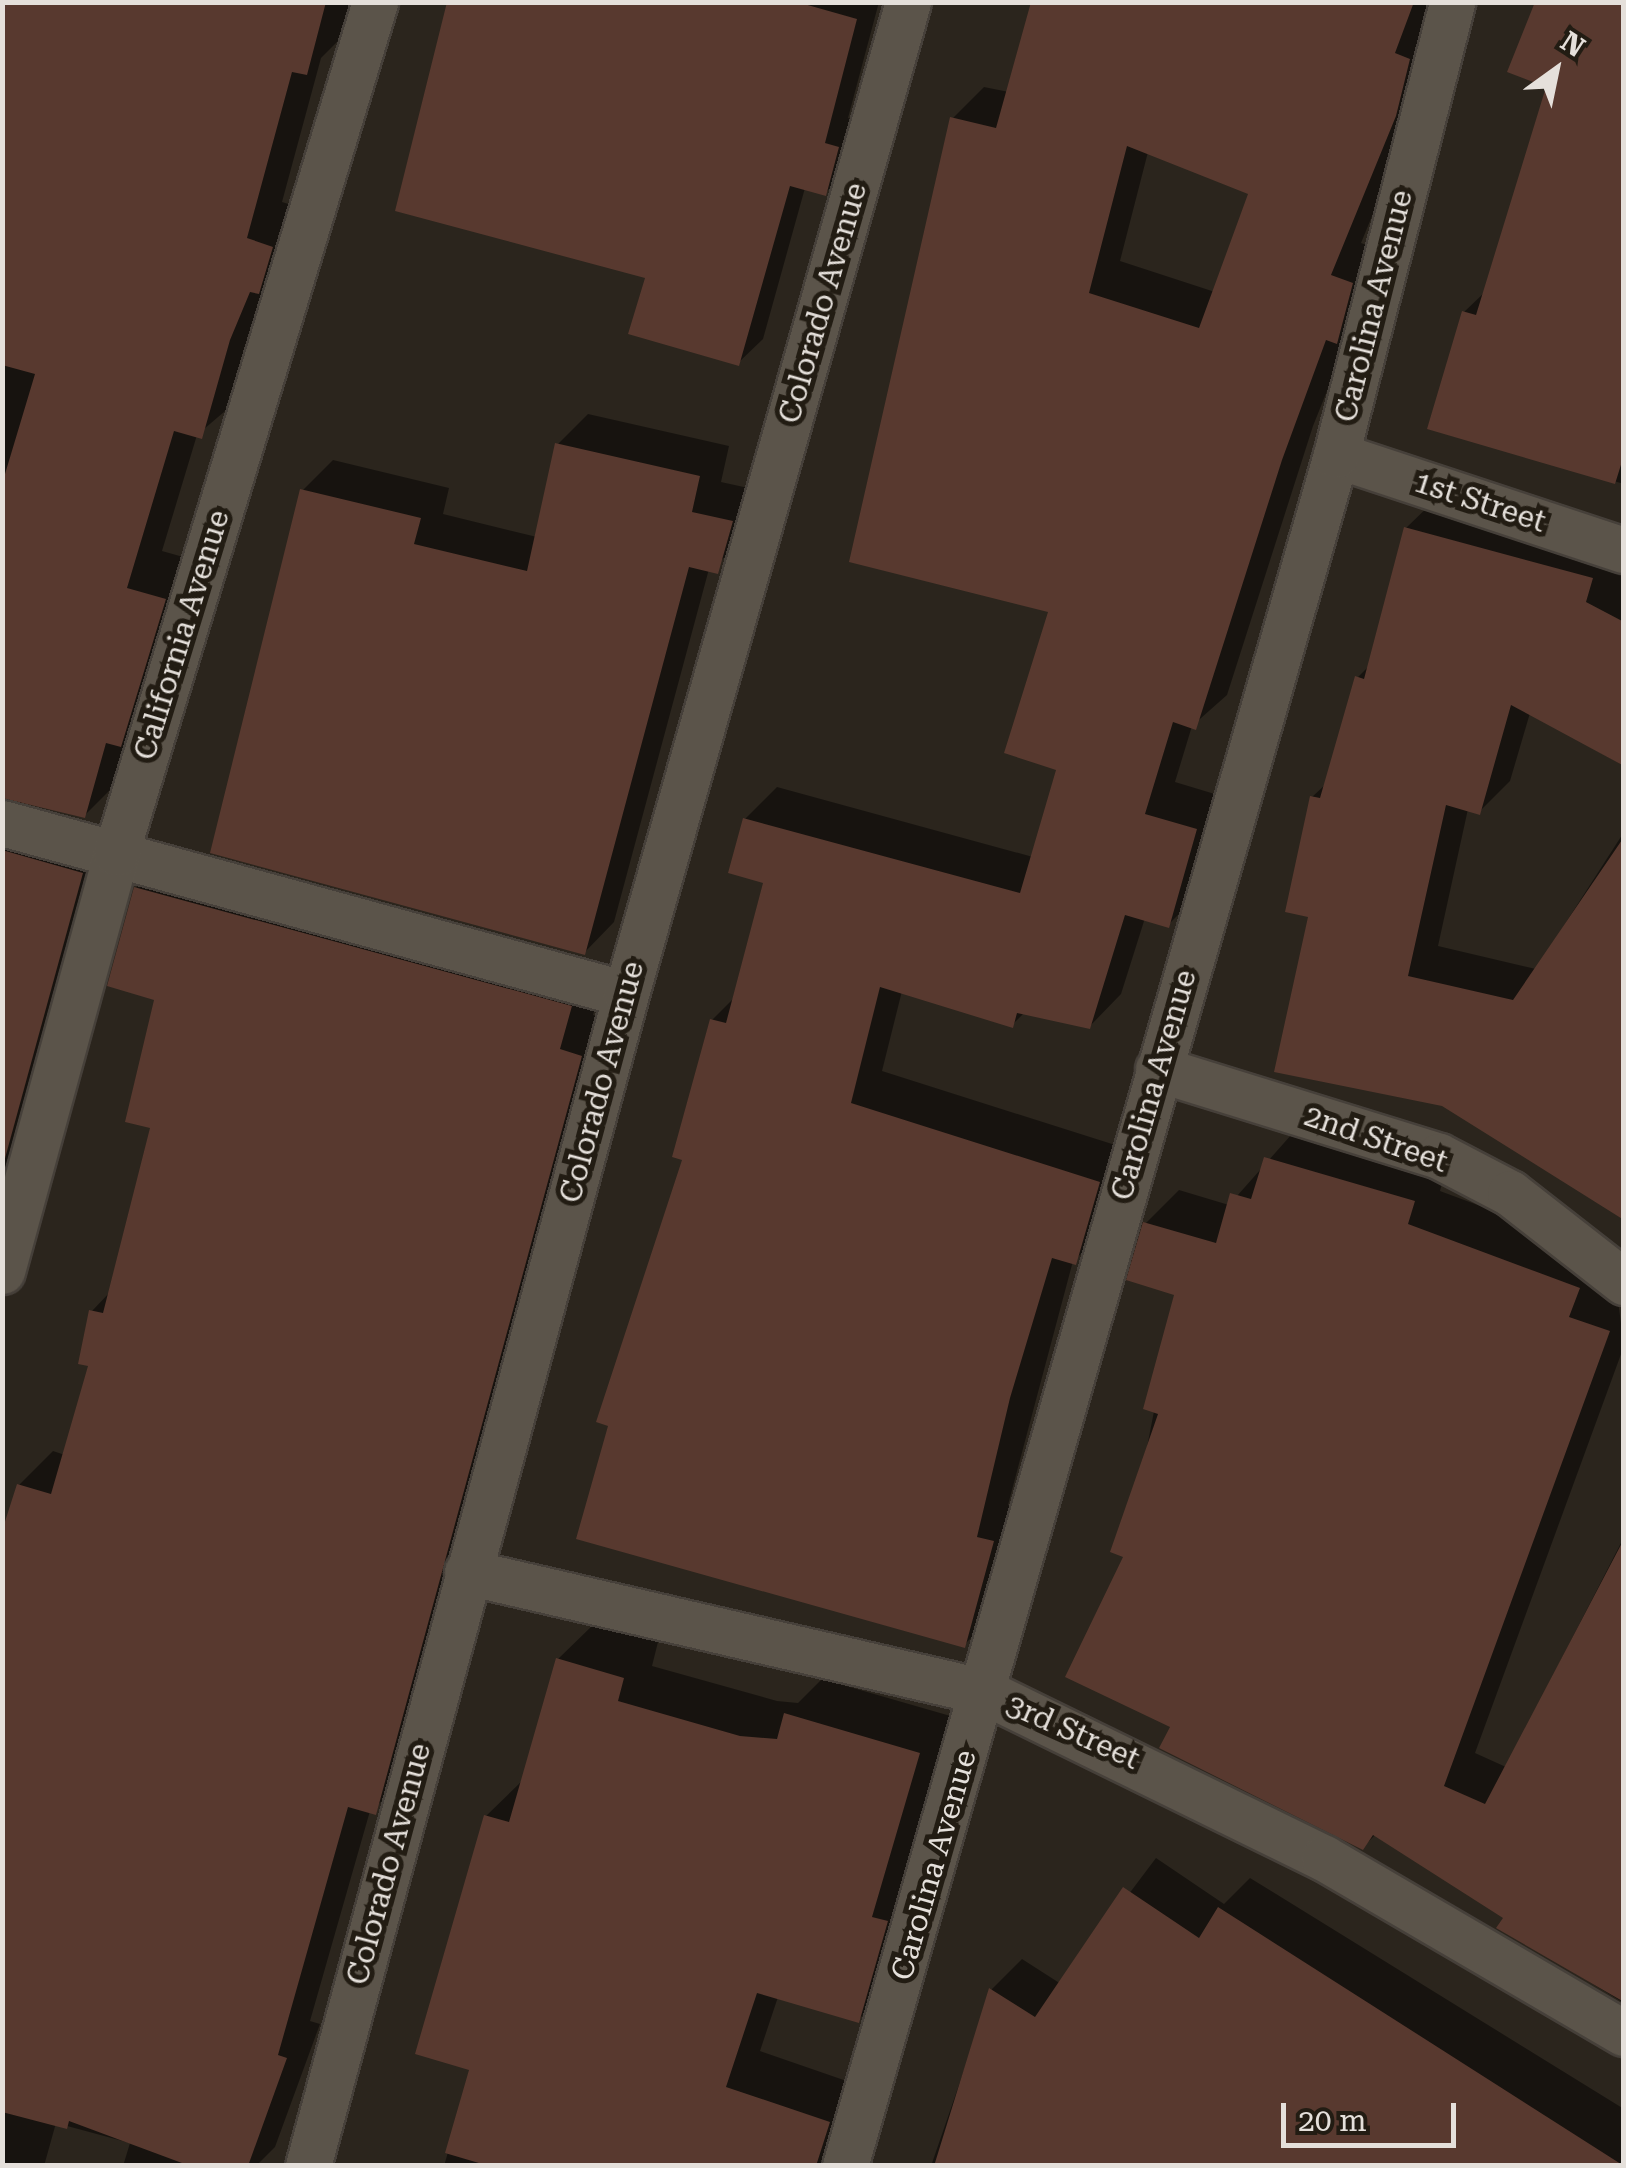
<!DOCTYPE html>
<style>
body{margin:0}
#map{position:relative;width:1626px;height:2168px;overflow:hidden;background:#2b251d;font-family:"Roboto Serif",serif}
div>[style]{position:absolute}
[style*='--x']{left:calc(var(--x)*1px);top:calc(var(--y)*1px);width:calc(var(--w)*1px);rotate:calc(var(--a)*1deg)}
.shadow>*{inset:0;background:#0007}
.building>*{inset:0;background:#58392f}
.roads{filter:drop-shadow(2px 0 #46403a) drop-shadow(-2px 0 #46403a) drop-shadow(0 2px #46403a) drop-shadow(0 -2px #46403a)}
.minor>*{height:45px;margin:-22.5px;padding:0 22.5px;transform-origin:22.5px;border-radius:22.5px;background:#5b544a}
span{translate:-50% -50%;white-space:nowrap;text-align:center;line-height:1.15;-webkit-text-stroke:10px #221c13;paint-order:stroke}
.street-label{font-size:30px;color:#e5e0db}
.frame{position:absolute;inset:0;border:5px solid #e5e0db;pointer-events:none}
.north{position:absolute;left:1506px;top:20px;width:100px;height:100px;-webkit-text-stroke:8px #221c13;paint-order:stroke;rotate:33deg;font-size:28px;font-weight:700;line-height:40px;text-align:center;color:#e5e0db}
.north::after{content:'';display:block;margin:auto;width:35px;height:45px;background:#e5e0db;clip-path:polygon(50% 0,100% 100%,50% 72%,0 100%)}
.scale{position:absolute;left:1281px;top:2103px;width:175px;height:45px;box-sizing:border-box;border:5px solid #e5e0db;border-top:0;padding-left:12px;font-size:30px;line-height:35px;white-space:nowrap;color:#e5e0db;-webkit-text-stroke:8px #221c13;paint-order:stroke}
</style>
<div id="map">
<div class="shadow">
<div style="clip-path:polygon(6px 2px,352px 2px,343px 36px,321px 58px,282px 202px,308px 210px,238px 400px,197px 435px,162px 551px,201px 562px,121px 779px,84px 816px,17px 797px,31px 812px,119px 836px,2px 1201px)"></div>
<div style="clip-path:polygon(453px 2px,879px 2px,848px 118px,863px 123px,850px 169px,825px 193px,805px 188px,763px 339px,738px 363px,648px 276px)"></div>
<div style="clip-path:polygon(evenodd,1033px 2px,1432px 2px,1427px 82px,1361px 243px,1383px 251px,1313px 426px,1227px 695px,1192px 726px,1175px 782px,1228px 798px,1200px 893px,1168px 925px,1145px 918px,1121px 994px,1089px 1027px,1025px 1012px,1012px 1025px,902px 991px,882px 1071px,1131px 1150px,1108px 1230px,1073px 1261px,1008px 1505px,1024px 1510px,996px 1613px,964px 1645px,685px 1158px,712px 1020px,735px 997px,766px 882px,745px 819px,777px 787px,1033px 857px,1059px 769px,1051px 611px,952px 119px,984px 87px,1009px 92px,1033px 2px,1148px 152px,1252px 193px,1215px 292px,1120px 261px,1148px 152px)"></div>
<div style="clip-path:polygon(1624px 2px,1624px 484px,1430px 427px,1464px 312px,1486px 291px,1549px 85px)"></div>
<div style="clip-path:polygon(588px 414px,729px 446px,721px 482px,762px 491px,748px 540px,709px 569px,614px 922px,584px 953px,303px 490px,333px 460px,449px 488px,443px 514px,537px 537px,557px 445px)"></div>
<div style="clip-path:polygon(1437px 498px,1622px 547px,1624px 766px,1530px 713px,1510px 781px,1479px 812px,1468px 809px,1438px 946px,1536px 969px,1624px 832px,1623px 1216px,1311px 915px,1312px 797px,1327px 783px,1358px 677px,1371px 664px,1406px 528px)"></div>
<div style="clip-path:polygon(171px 854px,605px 972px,593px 1015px,615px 1022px,410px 1778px,370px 1811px,310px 2021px,320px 2024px,275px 2147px,256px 2166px,123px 2166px,130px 2143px,56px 2123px,44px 2166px,2px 2166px,2px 1604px,19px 1485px,53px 1451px,65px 1455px,91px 1364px,92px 1311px,111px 1291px,153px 1127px,157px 999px,136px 888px)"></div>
<div style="clip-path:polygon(1299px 1126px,1446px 1168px,1440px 1191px,1612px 1255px,1624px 1346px,1475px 1753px,1506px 1767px,1624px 1537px,1624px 2003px,1500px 1927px,1506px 1917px,1376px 1834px,1363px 1847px,1174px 1726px,1126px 1555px,1177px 1293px,1146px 1223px,1179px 1190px,1229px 1205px)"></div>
<div style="clip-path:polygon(594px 1624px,658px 1642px,652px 1666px,777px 1701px,798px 1703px,822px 1679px,954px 1717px,893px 1985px,858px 2020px,778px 1997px,760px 2051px,864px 2087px,838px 2166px,444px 2166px,472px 2068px,486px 1816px,522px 1781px,558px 1659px)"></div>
<div style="clip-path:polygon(1156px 1858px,1224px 1904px,1250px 1878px,1624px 2109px,1624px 2166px,931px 2166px,992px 1989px,1022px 1959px,1061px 1984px)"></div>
</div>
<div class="building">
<div style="clip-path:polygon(2px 2px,326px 2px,307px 75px,292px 72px,247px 238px,273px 247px,259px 294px,250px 292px,230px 340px,202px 439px,174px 431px,127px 588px,166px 599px,121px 747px,106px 743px,85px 818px,2px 798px,2px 484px,35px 374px,2px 365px)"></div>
<div style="clip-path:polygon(447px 2px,797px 2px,857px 19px,825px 143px,839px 147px,826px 196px,790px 186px,739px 366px,628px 334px,645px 278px,395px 211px)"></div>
<div style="clip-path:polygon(evenodd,1031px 2px,1414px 2px,1395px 53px,1410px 59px,1396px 116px,1331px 275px,1353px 283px,1337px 344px,1326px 340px,1282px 460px,1196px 730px,1173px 722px,1145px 814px,1197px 829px,1169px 928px,1125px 915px,1090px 1029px,1017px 1013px,1013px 1028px,880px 987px,851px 1103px,1100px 1182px,1076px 1265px,1052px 1258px,1010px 1398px,977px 1537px,994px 1541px,965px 1648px,576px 1539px,608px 1426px,596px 1422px,682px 1160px,672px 1157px,710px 1019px,726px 1023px,763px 883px,728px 873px,743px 818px,1020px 893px,1056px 770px,1004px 753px,1048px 612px,849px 562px,950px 117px,996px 128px,1031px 2px,1127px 146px,1248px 194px,1199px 328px,1089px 293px,1127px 146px)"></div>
<div style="clip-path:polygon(1535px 2px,1624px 2px,1624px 455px,1615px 484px,1427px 429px,1462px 311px,1476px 315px,1546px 87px,1507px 72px)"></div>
<div style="clip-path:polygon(555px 443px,700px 476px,692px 512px,733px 521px,718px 574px,689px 567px,585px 955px,210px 853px,300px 489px,421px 518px,414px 544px,527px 571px)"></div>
<div style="clip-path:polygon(1404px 527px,1593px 578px,1586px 602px,1624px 622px,1624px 766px,1511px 705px,1480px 815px,1446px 805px,1408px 976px,1513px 1000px,1624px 837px,1624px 1220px,1442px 1106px,1274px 1072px,1308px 917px,1285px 912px,1310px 796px,1320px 798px,1355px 676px,1364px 679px)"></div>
<div style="clip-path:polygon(2px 850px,83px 873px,4px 1162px,2px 1162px)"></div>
<div style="clip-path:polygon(134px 887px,572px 1006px,560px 1049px,582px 1056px,376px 1815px,348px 1807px,278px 2055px,287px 2058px,248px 2166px,190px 2166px,69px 2121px,67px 2129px,2px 2112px,2px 1531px,17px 1484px,51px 1494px,88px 1366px,78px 1364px,89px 1310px,103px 1313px,150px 1128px,125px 1122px,154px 1000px,107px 986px)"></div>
<div style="clip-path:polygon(1264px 1157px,1415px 1201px,1408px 1224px,1580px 1288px,1569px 1317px,1610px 1331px,1444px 1786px,1485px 1804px,1624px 1539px,1624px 2002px,1496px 1928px,1503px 1918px,1373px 1835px,1363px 1850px,1159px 1748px,1170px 1727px,1065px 1677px,1123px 1557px,1110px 1552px,1158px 1414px,1143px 1409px,1174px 1295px,1126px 1280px,1143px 1222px,1216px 1243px,1230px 1193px,1251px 1199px)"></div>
<div style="clip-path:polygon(556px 1658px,624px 1678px,618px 1701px,740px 1736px,777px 1739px,784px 1713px,920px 1753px,872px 1917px,888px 1921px,859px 2023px,757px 1993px,726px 2087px,830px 2122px,816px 2166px,489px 2166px,445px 2153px,469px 2070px,415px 2054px,484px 1815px,509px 1822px)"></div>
<div style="clip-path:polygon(1123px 1887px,1199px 1938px,1218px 1907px,1624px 2166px,934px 2166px,989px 1988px,1035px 2017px)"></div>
</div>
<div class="roads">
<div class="minor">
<div style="--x:1336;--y:455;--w:303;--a:18.3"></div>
<div style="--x:2;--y:823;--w:647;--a:15.33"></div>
<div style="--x:1158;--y:1069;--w:294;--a:17.2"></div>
<div style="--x:1439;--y:1156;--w:80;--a:27.5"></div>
<div style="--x:1510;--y:1193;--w:145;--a:38"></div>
<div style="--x:2;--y:1271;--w:433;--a:-74.7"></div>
<div style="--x:116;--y:853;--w:890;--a:-73.07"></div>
<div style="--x:467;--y:1572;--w:532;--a:13.04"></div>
<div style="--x:985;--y:1692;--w:377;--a:26.1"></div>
<div style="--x:1324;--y:1858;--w:347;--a:30.3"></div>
<div style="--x:308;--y:2166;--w:1214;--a:-74.82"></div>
<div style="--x:626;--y:994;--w:1031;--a:-74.13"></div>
<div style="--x:845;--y:2166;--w:1780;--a:-73.99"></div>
<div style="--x:1336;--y:455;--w:468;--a:-75.6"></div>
</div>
</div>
<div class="street-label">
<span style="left:823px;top:303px;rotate:-74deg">Colorado Avenue</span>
<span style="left:1374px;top:306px;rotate:-76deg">Carolina Avenue</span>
<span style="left:1480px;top:502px;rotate:18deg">1st Street</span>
<span style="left:182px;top:635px;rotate:-73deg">California Avenue</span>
<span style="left:602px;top:1082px;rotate:-75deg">Colorado Avenue</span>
<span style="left:1154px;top:1085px;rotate:-74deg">Carolina Avenue</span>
<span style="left:1376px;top:1139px;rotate:19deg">2nd Street</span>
<span style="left:1073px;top:1732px;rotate:24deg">3rd Street</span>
<span style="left:389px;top:1864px;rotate:-75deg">Colorado Avenue</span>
<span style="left:934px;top:1865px;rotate:-74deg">Carolina Avenue</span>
</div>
<div class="frame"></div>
<div class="north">N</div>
<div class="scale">20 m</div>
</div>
